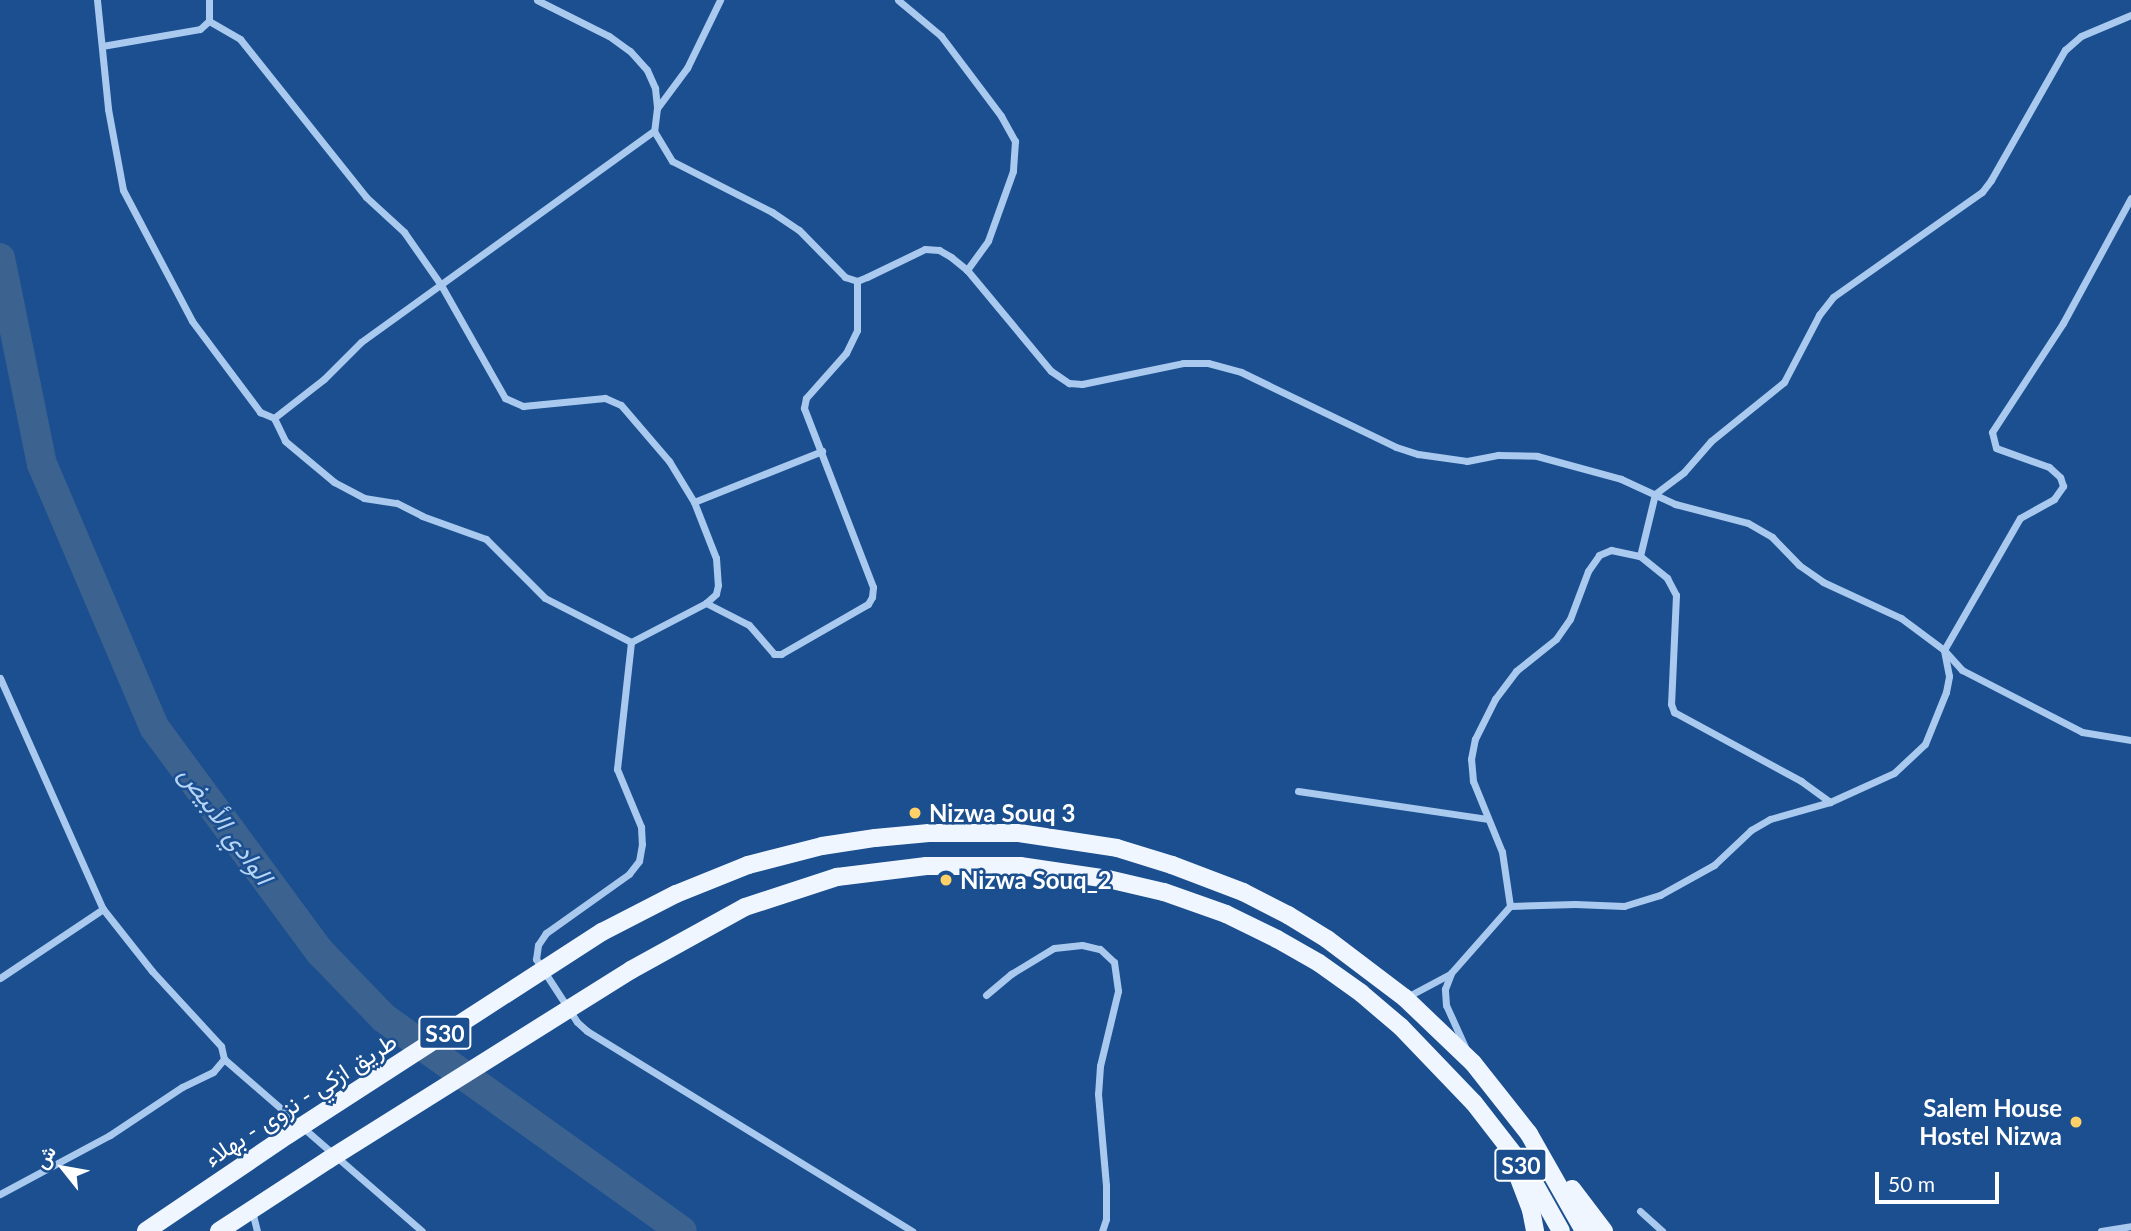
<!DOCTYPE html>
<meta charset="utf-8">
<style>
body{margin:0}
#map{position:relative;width:2131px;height:1231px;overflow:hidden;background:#1b4f8f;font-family:Lato,Vazirmatn,sans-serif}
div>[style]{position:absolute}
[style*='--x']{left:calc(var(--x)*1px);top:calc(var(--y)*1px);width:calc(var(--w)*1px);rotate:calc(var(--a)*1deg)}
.river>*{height:30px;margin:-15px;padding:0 15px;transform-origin:15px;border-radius:15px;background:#3c6290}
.minor>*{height:7px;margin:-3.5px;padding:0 3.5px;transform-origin:3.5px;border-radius:3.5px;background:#a9c9ee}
.primary>*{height:18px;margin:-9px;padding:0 9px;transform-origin:9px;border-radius:9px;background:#f0f6ff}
.primary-bridge>*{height:18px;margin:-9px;padding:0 9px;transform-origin:9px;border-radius:9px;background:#f0f6ff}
.dots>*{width:19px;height:19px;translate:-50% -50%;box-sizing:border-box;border:4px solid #1b4f8f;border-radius:50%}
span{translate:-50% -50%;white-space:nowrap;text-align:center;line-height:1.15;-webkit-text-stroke:5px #1b4f8f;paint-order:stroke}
.shield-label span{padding:2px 5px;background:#1b4f8f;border:2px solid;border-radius:5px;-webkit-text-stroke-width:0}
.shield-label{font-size:23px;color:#fff;font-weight:700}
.poi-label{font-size:24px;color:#fff;font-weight:700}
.left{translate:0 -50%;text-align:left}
.right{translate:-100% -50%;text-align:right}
.street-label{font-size:24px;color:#fff}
.water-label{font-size:26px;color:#b5d3f5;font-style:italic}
.north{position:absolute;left:28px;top:1133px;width:70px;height:70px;-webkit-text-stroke:5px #1b4f8f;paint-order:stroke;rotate:301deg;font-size:19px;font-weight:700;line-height:28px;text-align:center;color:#fff}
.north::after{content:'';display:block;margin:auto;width:24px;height:32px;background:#fff;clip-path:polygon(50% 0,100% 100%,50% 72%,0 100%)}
.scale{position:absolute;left:1875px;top:1172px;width:124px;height:32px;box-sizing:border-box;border:4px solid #fff;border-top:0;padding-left:9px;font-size:21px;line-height:24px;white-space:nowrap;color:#fff;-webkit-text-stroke:5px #1b4f8f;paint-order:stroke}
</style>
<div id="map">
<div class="river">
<div style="--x:0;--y:258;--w:210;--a:78.5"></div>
<div style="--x:42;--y:464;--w:286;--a:66.9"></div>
<div style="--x:154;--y:727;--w:280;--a:53.6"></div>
<div style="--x:320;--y:952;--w:92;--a:45.9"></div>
<div style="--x:384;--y:1018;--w:366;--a:35.6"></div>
</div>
<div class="minor">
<div style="--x:97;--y:0;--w:110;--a:84.2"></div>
<div style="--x:108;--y:109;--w:82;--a:79.5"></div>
<div style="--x:123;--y:190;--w:148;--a:62.2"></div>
<div style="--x:192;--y:321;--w:114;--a:53.2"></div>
<div style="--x:260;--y:412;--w:15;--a:23"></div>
<div style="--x:274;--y:418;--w:25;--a:64"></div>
<div style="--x:285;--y:441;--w:64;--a:39.9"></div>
<div style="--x:334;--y:482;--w:34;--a:28"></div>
<div style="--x:364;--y:498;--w:33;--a:9"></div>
<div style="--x:397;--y:503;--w:28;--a:27"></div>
<div style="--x:422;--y:516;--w:68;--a:19.8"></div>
<div style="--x:486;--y:539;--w:83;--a:45"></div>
<div style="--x:545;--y:598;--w:97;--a:27.1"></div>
<div style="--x:537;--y:0;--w:80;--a:26.6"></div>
<div style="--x:609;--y:36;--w:26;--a:36"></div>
<div style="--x:630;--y:51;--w:25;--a:48"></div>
<div style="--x:647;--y:70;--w:20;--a:66"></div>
<div style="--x:655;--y:88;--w:20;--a:84"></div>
<div style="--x:657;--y:108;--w:23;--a:97"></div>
<div style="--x:654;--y:131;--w:35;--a:59"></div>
<div style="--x:672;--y:161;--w:112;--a:27"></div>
<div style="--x:772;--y:212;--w:32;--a:34"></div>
<div style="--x:799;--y:230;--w:66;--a:45.6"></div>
<div style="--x:845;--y:277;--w:13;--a:18"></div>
<div style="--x:857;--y:281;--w:11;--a:-22"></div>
<div style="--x:867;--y:277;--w:64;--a:-25.8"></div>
<div style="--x:925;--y:249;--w:14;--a:4"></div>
<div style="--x:939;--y:250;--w:14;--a:30"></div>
<div style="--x:951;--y:257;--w:21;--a:39"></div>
<div style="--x:967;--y:270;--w:131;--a:50.3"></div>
<div style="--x:1051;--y:371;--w:22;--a:34"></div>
<div style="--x:1069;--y:383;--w:13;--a:4"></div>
<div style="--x:1082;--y:384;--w:103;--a:-11.7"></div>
<div style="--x:1183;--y:363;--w:25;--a:0"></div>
<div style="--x:1208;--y:363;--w:34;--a:15"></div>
<div style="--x:1241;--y:372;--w:172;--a:25.8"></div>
<div style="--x:1396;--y:447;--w:23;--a:18"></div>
<div style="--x:1418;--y:454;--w:49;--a:8.1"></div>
<div style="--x:1467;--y:461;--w:32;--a:-11"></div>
<div style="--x:1498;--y:455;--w:39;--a:1"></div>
<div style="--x:1537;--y:456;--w:87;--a:15.3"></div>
<div style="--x:1621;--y:479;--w:60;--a:24.8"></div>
<div style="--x:1675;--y:504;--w:75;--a:14.6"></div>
<div style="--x:1748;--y:523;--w:28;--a:30"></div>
<div style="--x:1772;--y:537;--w:39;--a:46"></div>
<div style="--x:1799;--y:565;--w:29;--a:35"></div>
<div style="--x:1823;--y:582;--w:86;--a:24.8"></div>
<div style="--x:1901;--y:618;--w:54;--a:36.7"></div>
<div style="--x:1944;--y:650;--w:27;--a:48"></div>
<div style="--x:1962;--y:670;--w:135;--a:27.3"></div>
<div style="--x:2082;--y:732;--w:50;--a:9.3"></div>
<div style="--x:898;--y:0;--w:56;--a:39.9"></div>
<div style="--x:941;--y:36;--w:100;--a:53.1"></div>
<div style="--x:1001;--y:116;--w:29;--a:61"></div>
<div style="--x:1015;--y:141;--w:30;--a:94"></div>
<div style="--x:1013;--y:171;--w:74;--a:109.7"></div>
<div style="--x:988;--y:241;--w:36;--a:126"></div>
<div style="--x:209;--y:21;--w:36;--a:30"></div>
<div style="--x:240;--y:39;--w:202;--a:51.4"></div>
<div style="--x:366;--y:197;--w:52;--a:42.6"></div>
<div style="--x:404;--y:232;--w:65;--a:55.1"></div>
<div style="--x:441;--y:285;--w:130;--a:60.5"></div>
<div style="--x:505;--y:398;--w:20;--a:24"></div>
<div style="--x:523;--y:406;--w:82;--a:-5.6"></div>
<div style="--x:605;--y:398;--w:17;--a:24"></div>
<div style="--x:621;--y:405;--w:74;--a:49.4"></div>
<div style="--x:669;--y:461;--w:48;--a:58.6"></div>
<div style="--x:694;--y:502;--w:60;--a:68.6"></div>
<div style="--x:716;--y:558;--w:27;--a:86"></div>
<div style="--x:718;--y:585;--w:9;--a:103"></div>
<div style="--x:716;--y:594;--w:13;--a:138"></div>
<div style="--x:706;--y:603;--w:85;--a:152.5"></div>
<div style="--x:631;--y:642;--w:128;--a:96.3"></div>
<div style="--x:617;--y:769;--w:63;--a:67.5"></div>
<div style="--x:641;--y:827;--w:17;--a:87"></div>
<div style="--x:642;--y:844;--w:17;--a:100"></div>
<div style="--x:639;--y:861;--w:16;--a:128"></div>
<div style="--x:629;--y:874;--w:102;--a:144.6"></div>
<div style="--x:546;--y:933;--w:14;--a:124"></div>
<div style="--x:538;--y:945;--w:14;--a:98"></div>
<div style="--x:536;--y:959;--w:75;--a:56.9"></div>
<div style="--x:577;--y:1022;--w:13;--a:42"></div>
<div style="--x:587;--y:1031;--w:382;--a:31.6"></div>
<div style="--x:102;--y:46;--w:99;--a:-9.8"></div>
<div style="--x:200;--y:29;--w:12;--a:-42"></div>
<div style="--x:209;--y:21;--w:21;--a:-90"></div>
<div style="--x:658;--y:107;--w:49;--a:-53.4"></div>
<div style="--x:687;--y:68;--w:76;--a:-64.1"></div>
<div style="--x:274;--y:418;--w:63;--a:-38"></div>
<div style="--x:324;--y:379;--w:52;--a:-45"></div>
<div style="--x:361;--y:342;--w:361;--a:-35.8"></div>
<div style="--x:694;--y:502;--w:138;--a:-21.7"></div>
<div style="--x:1640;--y:556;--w:35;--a:39"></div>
<div style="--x:1667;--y:578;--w:19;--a:62"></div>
<div style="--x:1676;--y:595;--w:109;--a:92.6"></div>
<div style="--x:1671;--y:704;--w:9;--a:69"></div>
<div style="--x:1674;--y:712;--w:145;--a:28.5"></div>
<div style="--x:1801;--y:781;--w:36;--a:36"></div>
<div style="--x:706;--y:603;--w:48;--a:27.1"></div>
<div style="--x:749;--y:625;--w:38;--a:49"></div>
<div style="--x:774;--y:654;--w:7;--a:0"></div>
<div style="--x:781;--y:654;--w:100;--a:-29.9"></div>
<div style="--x:868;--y:604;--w:8;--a:-60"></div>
<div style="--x:872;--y:597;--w:10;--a:-84"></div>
<div style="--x:873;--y:587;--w:192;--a:-111.1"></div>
<div style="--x:804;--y:408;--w:10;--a:-79"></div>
<div style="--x:806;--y:398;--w:60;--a:-48.4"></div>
<div style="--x:846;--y:353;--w:25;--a:-64"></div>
<div style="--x:857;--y:330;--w:49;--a:-90"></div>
<div style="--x:0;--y:678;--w:253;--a:66"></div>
<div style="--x:103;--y:909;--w:79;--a:51.7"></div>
<div style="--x:152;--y:971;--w:102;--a:47.4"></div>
<div style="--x:221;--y:1046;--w:13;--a:77"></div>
<div style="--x:224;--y:1059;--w:17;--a:130"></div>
<div style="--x:213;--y:1072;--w:34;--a:154"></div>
<div style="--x:182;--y:1087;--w:87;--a:146.3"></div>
<div style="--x:110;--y:1135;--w:125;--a:151.8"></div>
<div style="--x:1298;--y:791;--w:191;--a:8.4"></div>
<div style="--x:1510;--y:906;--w:65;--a:-1.8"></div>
<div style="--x:1575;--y:904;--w:49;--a:2.3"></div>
<div style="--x:1624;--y:906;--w:38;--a:-17"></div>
<div style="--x:1660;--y:895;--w:62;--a:-29.1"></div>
<div style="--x:1714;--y:865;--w:51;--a:-43.4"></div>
<div style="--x:1751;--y:830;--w:22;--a:-30"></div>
<div style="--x:1770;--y:819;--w:62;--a:-15.8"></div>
<div style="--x:1830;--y:802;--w:70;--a:-24.4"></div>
<div style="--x:1894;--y:773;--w:42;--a:-43.1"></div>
<div style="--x:1925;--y:744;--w:56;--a:-68"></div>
<div style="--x:1946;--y:692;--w:16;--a:-79"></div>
<div style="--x:1949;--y:676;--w:26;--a:-101"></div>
<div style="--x:1944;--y:650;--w:152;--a:-60.1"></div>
<div style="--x:2020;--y:518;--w:39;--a:-29"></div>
<div style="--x:2054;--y:499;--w:16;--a:-55"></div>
<div style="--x:2063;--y:486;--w:9;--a:-108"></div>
<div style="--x:2060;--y:477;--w:15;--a:-138"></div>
<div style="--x:2049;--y:467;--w:56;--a:-160.3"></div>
<div style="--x:1996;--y:448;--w:16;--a:-104"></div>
<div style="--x:1992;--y:432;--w:130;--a:-56.9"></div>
<div style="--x:2063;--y:323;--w:142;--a:-61.5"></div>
<div style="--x:0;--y:978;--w:124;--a:-33.8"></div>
<div style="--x:986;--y:995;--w:33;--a:-40"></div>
<div style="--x:1011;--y:974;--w:50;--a:-31.2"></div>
<div style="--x:1054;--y:948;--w:28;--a:-6"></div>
<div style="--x:1082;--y:945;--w:18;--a:13"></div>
<div style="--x:1100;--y:949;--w:19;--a:43"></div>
<div style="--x:1114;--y:962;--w:29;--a:82"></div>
<div style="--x:1118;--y:991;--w:77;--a:103.5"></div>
<div style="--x:1100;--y:1066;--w:28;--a:94"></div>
<div style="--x:1098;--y:1094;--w:91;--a:85"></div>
<div style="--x:1106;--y:1185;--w:34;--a:90"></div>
<div style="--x:1106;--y:1219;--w:13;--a:108"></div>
<div style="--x:1405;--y:998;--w:51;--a:-28.1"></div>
<div style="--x:1465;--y:1047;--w:46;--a:-114.3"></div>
<div style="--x:1446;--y:1005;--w:16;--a:-94"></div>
<div style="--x:1445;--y:989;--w:17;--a:-69"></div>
<div style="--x:1451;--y:973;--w:89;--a:-48.6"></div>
<div style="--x:1510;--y:906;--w:55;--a:-98.4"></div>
<div style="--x:1502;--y:852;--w:77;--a:-112.2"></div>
<div style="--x:1473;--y:781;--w:22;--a:-95"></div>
<div style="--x:1471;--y:759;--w:20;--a:-79"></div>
<div style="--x:1475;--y:739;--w:45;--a:-63.4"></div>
<div style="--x:1495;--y:699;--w:35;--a:-53"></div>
<div style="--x:1516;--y:671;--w:51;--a:-38.7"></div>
<div style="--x:1556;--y:639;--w:24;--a:-55"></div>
<div style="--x:1570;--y:619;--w:51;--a:-69.4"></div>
<div style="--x:1588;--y:571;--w:19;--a:-55"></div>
<div style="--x:1599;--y:555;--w:13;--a:-23"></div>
<div style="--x:1611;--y:550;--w:30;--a:12"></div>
<div style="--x:1640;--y:556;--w:64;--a:-76.4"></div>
<div style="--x:1655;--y:494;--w:36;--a:-37"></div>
<div style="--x:1684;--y:472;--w:41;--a:-48.9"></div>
<div style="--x:1711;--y:441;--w:94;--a:-38.9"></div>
<div style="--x:1784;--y:382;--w:76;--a:-62.4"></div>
<div style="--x:1819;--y:315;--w:23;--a:-52"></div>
<div style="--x:1833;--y:297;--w:182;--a:-35.2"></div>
<div style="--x:1982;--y:192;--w:15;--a:-53"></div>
<div style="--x:1991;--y:180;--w:150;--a:-60.4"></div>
<div style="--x:2065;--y:50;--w:21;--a:-41"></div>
<div style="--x:2081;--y:36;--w:54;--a:-22.8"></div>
<div style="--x:224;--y:1059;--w:262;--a:41"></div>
<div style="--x:252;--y:1211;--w:21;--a:76"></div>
<div style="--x:1640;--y:1211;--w:30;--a:42"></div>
<div style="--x:2101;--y:1231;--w:30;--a:-9"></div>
</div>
<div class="primary">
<div style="--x:602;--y:932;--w:83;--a:-27.2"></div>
<div style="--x:676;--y:894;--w:78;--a:-21.9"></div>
<div style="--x:748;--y:865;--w:76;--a:-14.4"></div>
<div style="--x:822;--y:846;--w:54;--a:-8.6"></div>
<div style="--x:875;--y:838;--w:54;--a:-5.3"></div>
<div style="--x:929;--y:833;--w:90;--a:0"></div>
<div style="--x:1019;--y:833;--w:99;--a:8.7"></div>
<div style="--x:1117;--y:848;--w:58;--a:17.2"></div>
<div style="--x:1172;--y:865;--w:76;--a:20.8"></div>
<div style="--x:1243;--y:892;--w:51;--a:27.1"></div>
<div style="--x:1288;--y:915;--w:46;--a:31.6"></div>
<div style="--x:1327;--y:939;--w:98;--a:37.1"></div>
<div style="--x:1405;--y:998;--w:94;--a:43.7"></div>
<div style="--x:1473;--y:1063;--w:90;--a:51.7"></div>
<div style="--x:1529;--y:1134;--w:112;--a:60.4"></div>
<div style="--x:631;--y:970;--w:130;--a:-28.9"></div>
<div style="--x:745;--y:907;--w:97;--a:-18.1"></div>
<div style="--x:837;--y:877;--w:90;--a:-7"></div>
<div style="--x:926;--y:866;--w:94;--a:0"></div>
<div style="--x:1020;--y:866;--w:89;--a:8.4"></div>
<div style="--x:1108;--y:879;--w:57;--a:13.1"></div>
<div style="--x:1164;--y:892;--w:66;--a:19.5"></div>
<div style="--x:1226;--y:914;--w:57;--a:26.1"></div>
<div style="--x:1277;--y:939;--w:48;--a:29.7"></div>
<div style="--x:1319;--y:963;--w:52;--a:35.5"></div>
<div style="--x:1361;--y:993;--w:52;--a:40.4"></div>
<div style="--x:1401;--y:1027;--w:105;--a:46.2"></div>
<div style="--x:1474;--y:1103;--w:90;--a:52.2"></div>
<div style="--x:1529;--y:1174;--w:65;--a:60.7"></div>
<div style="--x:1515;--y:1168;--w:45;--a:69.1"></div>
<div style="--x:1531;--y:1210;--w:21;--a:79"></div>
<div style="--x:1572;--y:1189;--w:53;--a:52.7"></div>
<div style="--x:146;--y:1231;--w:171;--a:-34.1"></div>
<div style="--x:219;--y:1231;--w:130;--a:-33.1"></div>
</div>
<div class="primary-bridge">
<div style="--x:288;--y:1135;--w:374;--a:-32.9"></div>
<div style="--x:328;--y:1160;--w:358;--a:-32.1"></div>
</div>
<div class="dots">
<div style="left:915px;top:813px;background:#ffd166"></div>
<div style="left:946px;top:880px;background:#ffd166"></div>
<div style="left:2076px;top:1122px;background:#ffd166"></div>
</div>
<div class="shield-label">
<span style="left:445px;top:1033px">S30</span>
<span style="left:1521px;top:1165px">S30</span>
</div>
<div class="poi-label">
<span class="left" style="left:929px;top:813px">Nizwa Souq 3</span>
<span class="left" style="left:960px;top:880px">Nizwa Souq_2</span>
<span class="right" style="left:2062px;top:1122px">Salem House<br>Hostel Nizwa</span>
</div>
<div class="street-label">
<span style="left:300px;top:1099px;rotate:-33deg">طريق ازكي - نزوى - بهلاء</span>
</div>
<div class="water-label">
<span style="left:226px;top:825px;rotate:54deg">الوادي الأبيض</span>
</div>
<div class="north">ش</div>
<div class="scale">50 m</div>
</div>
